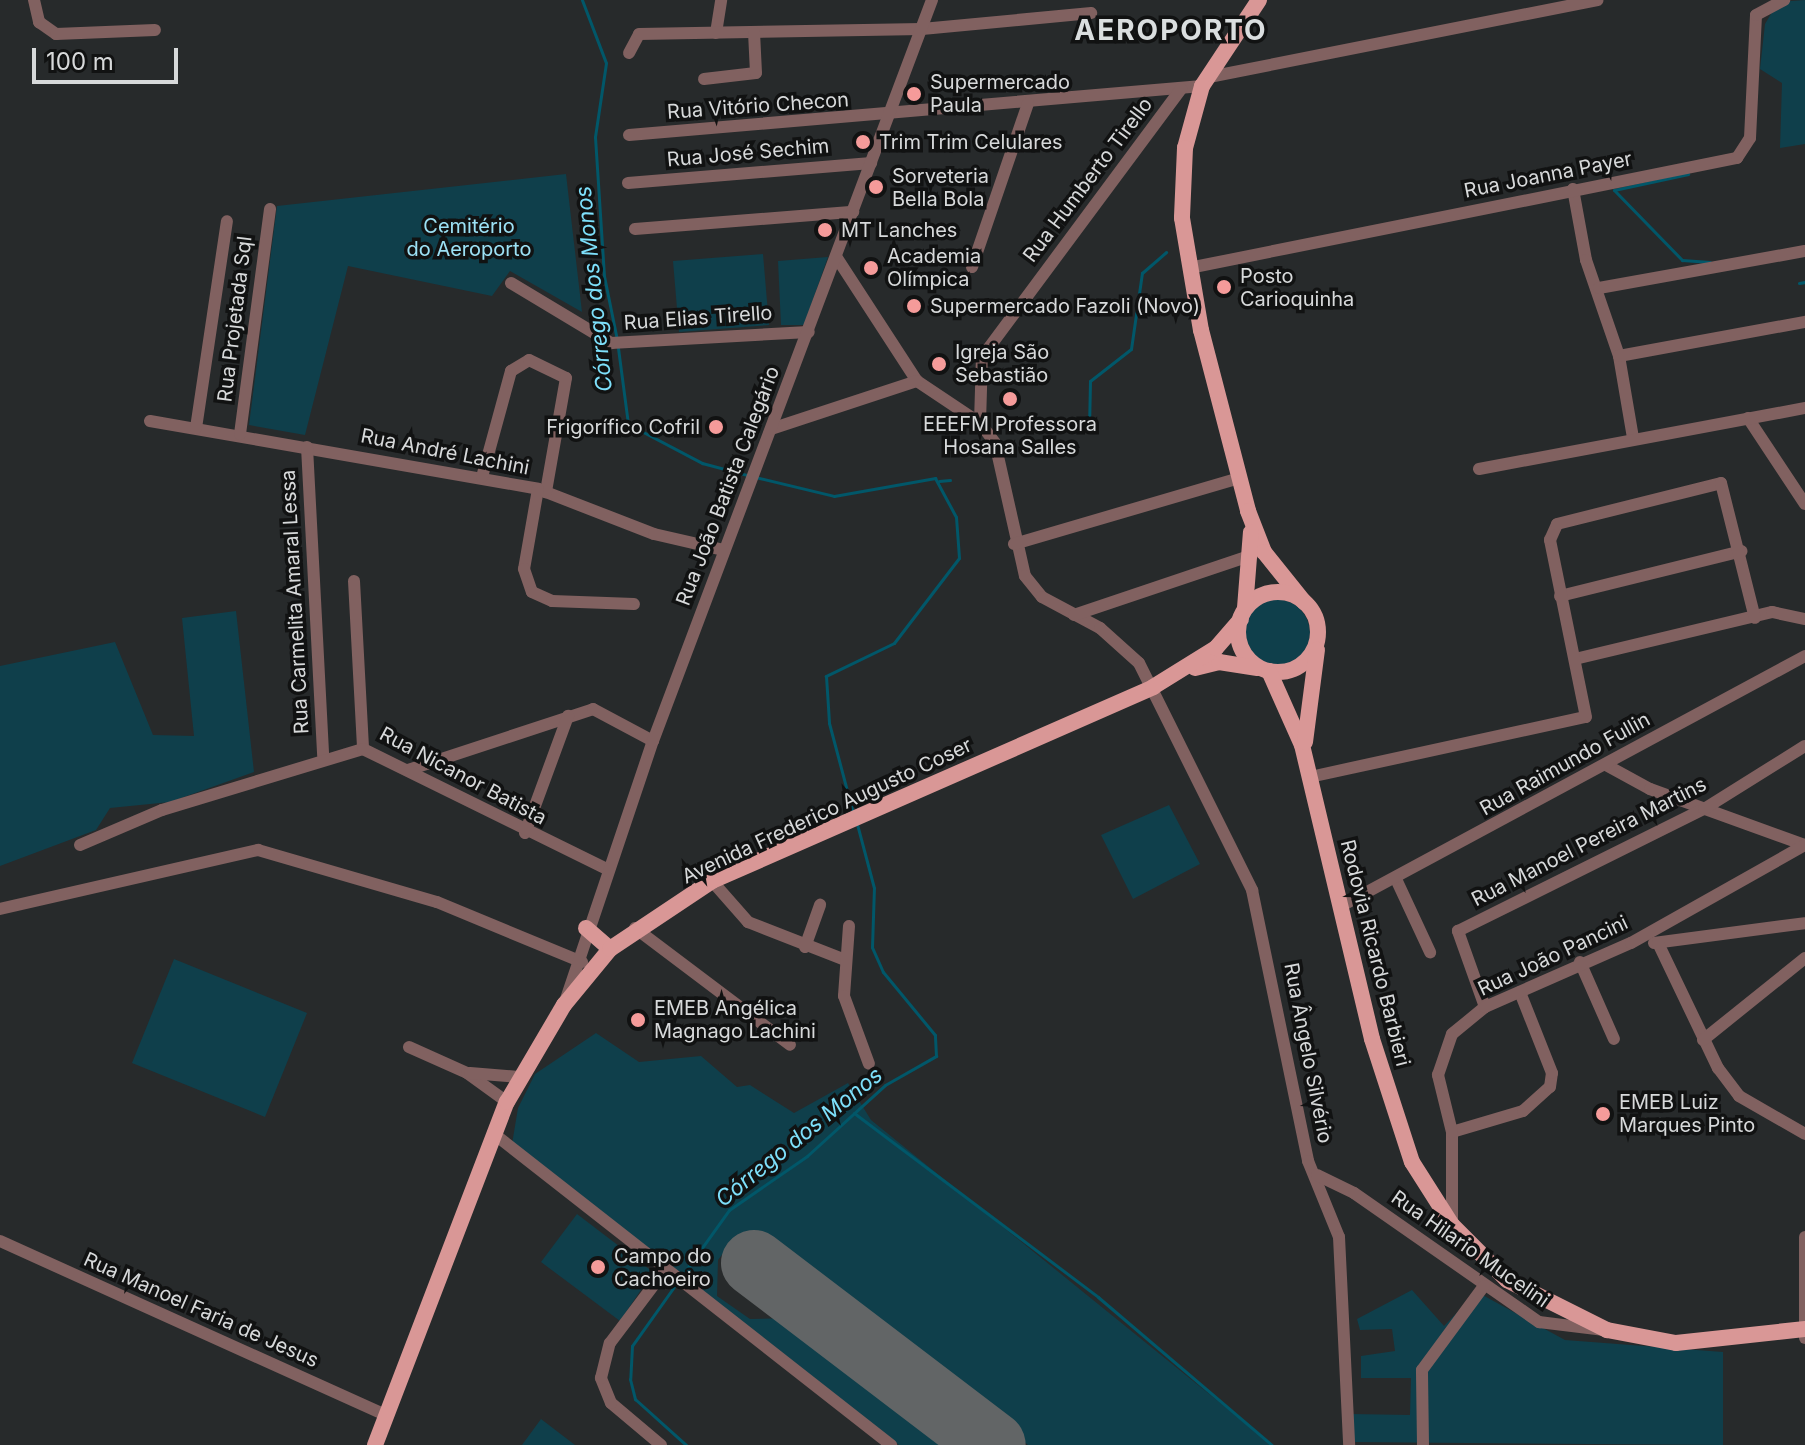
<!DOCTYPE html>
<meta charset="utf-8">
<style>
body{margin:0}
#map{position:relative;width:1805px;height:1445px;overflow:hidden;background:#272a2b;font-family:Inter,sans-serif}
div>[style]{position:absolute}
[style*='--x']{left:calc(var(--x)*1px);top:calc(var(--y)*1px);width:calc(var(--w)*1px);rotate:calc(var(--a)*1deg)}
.green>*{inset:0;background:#0f3f4b}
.round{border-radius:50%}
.stream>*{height:3px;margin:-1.5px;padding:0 1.5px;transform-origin:1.5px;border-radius:1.5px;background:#015769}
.runway>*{height:66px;margin:-33px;padding:0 33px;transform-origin:33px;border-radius:33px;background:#626566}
.minor>*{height:12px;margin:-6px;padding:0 6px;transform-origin:6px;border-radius:6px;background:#816160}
.major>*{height:16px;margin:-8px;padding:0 8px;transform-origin:8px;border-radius:8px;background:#d99796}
.major>.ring{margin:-8px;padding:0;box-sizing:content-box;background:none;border:16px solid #d99796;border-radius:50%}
.dots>*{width:22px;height:22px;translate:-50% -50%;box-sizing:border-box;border:4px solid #111212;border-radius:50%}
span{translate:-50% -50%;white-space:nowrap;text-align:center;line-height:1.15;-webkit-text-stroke:7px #111212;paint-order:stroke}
.poi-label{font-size:20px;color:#d7d9da}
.left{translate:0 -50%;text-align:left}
.right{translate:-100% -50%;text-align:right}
.street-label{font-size:20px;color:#d7d9da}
.park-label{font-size:20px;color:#9ce1f5}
.water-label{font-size:22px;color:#7ee0fb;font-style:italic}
.district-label{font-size:28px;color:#dadedf;font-weight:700;letter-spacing:2px}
.scale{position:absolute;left:32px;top:48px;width:146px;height:36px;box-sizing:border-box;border:4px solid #d7d9da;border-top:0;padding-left:10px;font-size:24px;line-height:28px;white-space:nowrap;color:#d7d9da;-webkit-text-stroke:6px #111212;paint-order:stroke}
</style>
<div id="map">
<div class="green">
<div style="clip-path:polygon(1805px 0,1805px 144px,1780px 148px,1782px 83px,1760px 69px,1765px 24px,1778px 2px)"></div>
<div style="clip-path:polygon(566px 174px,582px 312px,510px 271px,492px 296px,348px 266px,305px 435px,249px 425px,277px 206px)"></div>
<div style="clip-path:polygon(763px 254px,769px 325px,679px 332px,673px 261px)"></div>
<div style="clip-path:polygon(828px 257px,804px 325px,781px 325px,778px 261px)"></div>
<div class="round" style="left:1242px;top:599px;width:68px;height:68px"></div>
<div style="clip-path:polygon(236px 611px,254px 772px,170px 802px,110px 808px,96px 830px,0 866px,0 666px,115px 642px,153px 735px,194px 736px,182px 618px)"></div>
<div style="clip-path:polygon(1169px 805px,1200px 864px,1133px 899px,1101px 835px)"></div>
<div style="clip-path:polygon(174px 959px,307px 1013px,265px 1117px,132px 1063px)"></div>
<div style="clip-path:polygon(596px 1033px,639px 1062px,701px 1056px,737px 1087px,750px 1085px,794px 1113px,848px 1083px,871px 1120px,1272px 1445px,1028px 1445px,751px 1231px,737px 1235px,718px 1260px,717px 1296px,750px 1319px,791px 1318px,958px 1445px,899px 1445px,512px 1144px,518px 1108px,535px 1074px)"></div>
<div style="clip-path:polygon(577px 1214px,653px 1272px,620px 1321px,541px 1262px)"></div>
<div style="clip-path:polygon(1412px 1290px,1444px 1326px,1477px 1292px,1565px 1340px,1723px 1352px,1723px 1445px,1350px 1442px,1350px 1414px,1410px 1415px,1411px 1378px,1361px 1378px,1361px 1356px,1395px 1351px,1392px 1329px,1360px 1330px,1357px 1319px)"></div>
<div style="clip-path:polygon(541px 1419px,575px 1445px,522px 1445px)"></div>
</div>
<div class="stream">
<div style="--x:582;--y:0;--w:67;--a:69.1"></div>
<div style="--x:606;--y:63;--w:75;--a:98.5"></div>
<div style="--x:595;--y:137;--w:139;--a:86.3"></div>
<div style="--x:604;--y:276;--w:65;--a:78.5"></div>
<div style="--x:1614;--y:190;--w:98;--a:45.8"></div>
<div style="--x:1682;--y:260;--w:28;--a:4"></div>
<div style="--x:1614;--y:190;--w:76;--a:-12.2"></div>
<div style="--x:1799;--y:283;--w:6;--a:-9"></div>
<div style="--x:618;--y:348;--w:77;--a:82.5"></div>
<div style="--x:628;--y:424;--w:84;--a:27.8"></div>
<div style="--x:702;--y:463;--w:47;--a:14.9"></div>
<div style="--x:1089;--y:429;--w:48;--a:-88.8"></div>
<div style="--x:1090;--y:381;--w:52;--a:-38"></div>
<div style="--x:1131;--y:349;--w:77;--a:-81.8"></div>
<div style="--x:1142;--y:273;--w:32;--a:-41"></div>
<div style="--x:755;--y:477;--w:81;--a:13.5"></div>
<div style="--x:834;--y:496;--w:103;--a:-10.1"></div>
<div style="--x:935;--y:478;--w:44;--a:61.7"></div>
<div style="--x:956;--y:517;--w:41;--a:85.8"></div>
<div style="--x:959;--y:558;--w:107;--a:127.4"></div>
<div style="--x:894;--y:643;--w:76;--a:154.1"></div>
<div style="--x:826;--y:676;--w:47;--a:86.3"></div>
<div style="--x:829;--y:723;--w:93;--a:75.1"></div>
<div style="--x:939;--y:481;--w:11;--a:-5"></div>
<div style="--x:854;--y:1113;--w:306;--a:37"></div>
<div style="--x:1098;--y:1297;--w:228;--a:40.4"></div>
<div style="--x:681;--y:1277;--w:82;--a:-54.4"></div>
<div style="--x:729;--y:1210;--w:95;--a:-34.7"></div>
<div style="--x:807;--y:1156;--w:105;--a:-42.3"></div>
<div style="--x:885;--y:1085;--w:59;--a:-29.6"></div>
<div style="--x:936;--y:1056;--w:21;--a:-93"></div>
<div style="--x:935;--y:1035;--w:82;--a:-129.5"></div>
<div style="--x:883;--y:972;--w:27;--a:-114"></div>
<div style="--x:872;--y:947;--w:59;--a:-88.1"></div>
<div style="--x:874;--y:888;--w:66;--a:-104.9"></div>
<div style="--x:676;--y:1284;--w:76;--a:125.4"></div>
<div style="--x:632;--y:1346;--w:33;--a:93"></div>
<div style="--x:630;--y:1379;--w:21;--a:76"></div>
<div style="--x:635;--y:1399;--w:69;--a:42"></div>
</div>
<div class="runway">
<div style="--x:754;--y:1263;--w:300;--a:37.3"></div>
</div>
<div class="minor">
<div style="--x:34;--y:0;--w:23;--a:77"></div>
<div style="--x:39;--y:22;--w:21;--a:35"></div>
<div style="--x:56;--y:34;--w:99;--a:-2.3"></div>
<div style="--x:716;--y:33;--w:33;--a:-81"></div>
<div style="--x:629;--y:53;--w:21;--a:-62"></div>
<div style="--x:639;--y:34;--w:283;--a:-1"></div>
<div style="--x:922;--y:29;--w:170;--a:-5.4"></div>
<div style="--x:1209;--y:77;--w:396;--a:-11.2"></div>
<div style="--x:704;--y:79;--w:52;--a:-6.6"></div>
<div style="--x:756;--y:73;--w:41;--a:-92.8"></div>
<div style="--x:629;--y:135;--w:575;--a:-4.89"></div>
<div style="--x:628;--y:183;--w:244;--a:-4.7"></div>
<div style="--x:1573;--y:189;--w:72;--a:79.6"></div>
<div style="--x:1586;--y:260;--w:102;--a:71"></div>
<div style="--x:1619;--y:356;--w:83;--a:80.3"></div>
<div style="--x:635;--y:229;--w:219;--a:-4.5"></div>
<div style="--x:837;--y:258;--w:147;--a:57"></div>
<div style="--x:917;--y:381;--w:76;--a:33.7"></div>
<div style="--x:980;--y:423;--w:25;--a:53"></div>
<div style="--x:995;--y:443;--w:136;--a:77.3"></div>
<div style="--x:1025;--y:576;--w:27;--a:51"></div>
<div style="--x:1042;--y:597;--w:66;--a:28.1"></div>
<div style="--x:1100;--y:628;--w:52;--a:41.9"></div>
<div style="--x:1139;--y:663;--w:254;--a:63.5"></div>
<div style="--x:1252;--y:890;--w:277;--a:78.3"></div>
<div style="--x:1308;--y:1161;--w:82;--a:67.8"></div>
<div style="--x:1339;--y:1237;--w:208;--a:87.2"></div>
<div style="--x:972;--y:267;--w:173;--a:-71.1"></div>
<div style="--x:1189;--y:268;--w:559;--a:-11.35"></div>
<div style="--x:1737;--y:158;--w:24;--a:-57"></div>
<div style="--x:1750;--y:138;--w:123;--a:-87.2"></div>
<div style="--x:1756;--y:15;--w:32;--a:-28"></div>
<div style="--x:511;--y:283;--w:117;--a:31"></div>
<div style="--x:611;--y:343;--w:198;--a:-3.2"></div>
<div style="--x:1599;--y:288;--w:209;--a:-10.2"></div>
<div style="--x:1619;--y:356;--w:189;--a:-10.4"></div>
<div style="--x:1748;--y:418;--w:103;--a:56.5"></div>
<div style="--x:150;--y:421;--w:394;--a:9.9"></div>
<div style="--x:538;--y:489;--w:124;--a:21.2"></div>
<div style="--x:654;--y:534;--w:72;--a:12.9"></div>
<div style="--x:980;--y:423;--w:66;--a:-88.3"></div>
<div style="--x:982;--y:357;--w:334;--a:-53.4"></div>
<div style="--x:196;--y:428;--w:209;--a:-81.5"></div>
<div style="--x:771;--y:429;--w:154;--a:-18.2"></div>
<div style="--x:240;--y:434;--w:227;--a:-82.4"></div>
<div style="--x:307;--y:447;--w:309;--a:87"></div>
<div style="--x:1479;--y:469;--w:332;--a:-10.6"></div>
<div style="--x:482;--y:477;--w:110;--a:-74.7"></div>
<div style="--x:511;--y:371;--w:21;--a:-31"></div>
<div style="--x:529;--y:360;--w:41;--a:25.9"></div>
<div style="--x:566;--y:378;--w:116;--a:100"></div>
<div style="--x:538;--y:489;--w:81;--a:99.9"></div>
<div style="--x:524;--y:569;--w:24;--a:71"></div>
<div style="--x:532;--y:592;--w:22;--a:24"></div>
<div style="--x:552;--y:601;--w:82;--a:2.1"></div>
<div style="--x:1014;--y:544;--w:234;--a:-16.3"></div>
<div style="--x:354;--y:581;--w:168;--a:86.9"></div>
<div style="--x:1560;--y:596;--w:187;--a:-13.9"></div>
<div style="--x:1074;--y:615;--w:188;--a:-18.6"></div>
<div style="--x:1575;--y:659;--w:203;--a:-13.4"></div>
<div style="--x:1772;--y:612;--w:34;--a:12"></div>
<div style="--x:1606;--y:765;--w:50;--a:28.6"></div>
<div style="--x:1650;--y:789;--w:165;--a:19.9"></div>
<div style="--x:408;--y:770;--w:195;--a:-18.2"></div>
<div style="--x:593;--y:709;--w:68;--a:28.1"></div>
<div style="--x:1310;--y:777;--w:282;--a:-12.3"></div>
<div style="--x:1586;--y:717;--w:181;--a:-101.5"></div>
<div style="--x:1550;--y:540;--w:17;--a:-66"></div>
<div style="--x:1557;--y:524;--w:169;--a:-14"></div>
<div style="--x:1721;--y:483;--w:139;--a:75.9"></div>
<div style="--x:525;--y:833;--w:125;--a:-69.8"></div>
<div style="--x:80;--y:845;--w:89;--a:-23.1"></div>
<div style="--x:162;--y:810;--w:210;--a:-16.9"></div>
<div style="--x:363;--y:749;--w:272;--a:26.2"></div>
<div style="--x:1396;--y:879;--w:81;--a:65"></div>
<div style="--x:712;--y:881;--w:55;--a:48.7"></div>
<div style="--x:748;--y:922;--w:102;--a:21.3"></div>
<div style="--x:1343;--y:905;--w:525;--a:-28.32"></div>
<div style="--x:0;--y:909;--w:265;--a:-12.9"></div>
<div style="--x:258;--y:850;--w:186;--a:16.2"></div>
<div style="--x:437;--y:902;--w:157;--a:22.5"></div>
<div style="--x:849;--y:926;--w:70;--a:94.1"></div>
<div style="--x:844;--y:996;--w:72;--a:69.8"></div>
<div style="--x:635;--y:928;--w:194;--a:37"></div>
<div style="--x:1654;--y:943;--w:152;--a:-7.5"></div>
<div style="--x:1658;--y:943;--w:139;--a:64.4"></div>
<div style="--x:1718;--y:1068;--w:35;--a:53"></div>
<div style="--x:1739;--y:1096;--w:76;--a:29.9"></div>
<div style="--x:805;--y:947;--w:45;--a:-70.3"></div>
<div style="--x:1580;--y:962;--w:84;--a:66.2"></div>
<div style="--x:566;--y:999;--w:272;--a:-71.4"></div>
<div style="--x:653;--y:741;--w:792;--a:-69.37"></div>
<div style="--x:1485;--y:1007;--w:81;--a:-109.6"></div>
<div style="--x:1458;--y:931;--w:275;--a:-26.4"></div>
<div style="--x:1704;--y:809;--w:119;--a:-32"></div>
<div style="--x:1703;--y:1040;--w:131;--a:-38.8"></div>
<div style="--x:409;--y:1047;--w:64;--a:24.1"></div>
<div style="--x:467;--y:1073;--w:49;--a:35.9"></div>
<div style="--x:470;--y:1073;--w:49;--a:4.7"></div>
<div style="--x:1452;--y:1132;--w:74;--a:-16.5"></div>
<div style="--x:1523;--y:1111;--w:36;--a:-42"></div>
<div style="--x:1550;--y:1087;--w:14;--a:-82"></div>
<div style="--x:1552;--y:1073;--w:87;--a:-111.6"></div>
<div style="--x:493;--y:1133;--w:506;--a:38.09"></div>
<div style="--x:1317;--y:1175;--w:41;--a:25.9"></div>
<div style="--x:1354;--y:1193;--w:226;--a:34.9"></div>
<div style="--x:1539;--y:1322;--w:64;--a:7.1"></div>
<div style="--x:1452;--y:1225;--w:93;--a:-90"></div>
<div style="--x:1452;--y:1132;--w:59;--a:-103.8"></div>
<div style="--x:1438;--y:1075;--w:43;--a:-71.1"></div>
<div style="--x:1452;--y:1034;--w:43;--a:-39.3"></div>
<div style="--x:1485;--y:1007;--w:159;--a:-23.7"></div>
<div style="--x:1631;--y:943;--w:200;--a:-29.4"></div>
<div style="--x:1805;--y:1237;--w:101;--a:90"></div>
<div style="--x:0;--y:1241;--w:423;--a:24.3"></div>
<div style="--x:661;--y:1445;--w:65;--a:-140"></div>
<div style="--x:611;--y:1403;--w:27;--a:-112"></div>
<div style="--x:601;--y:1378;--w:36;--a:-76"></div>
<div style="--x:610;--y:1343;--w:91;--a:-53"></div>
<div style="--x:1423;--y:1445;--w:75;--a:-90.8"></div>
<div style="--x:1422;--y:1370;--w:104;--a:-53.6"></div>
</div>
<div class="major">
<div style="--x:1259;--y:0;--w:103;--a:123.5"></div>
<div style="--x:1202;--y:86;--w:64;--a:105.3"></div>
<div style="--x:1185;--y:148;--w:70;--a:92.5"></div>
<div style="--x:1182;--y:218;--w:114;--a:80.4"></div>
<div style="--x:1201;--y:330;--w:187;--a:75.4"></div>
<div style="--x:1248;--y:511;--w:44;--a:68.7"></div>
<div style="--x:1264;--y:552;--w:65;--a:51.2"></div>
<div class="ring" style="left:1238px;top:592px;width:64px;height:64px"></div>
<div style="--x:1245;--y:608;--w:76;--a:-85.5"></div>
<div style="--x:1195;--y:668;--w:25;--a:-14"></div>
<div style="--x:1219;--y:662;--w:39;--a:9"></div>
<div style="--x:1269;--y:671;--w:81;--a:66"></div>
<div style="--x:1302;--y:745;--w:302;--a:76.6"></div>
<div style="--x:1372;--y:1039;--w:129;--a:72"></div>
<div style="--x:1412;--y:1162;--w:75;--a:57.6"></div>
<div style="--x:1452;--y:1225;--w:78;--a:45"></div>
<div style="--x:1507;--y:1280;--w:112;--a:26.6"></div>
<div style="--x:1607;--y:1330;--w:70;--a:10.7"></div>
<div style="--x:1676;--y:1343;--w:130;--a:-6.2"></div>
<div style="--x:1305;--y:742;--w:93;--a:-82.6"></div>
<div style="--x:586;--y:928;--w:32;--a:41"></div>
<div style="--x:375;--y:1445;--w:368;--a:-69"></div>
<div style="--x:507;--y:1102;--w:113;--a:-59.6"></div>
<div style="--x:564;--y:1005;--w:72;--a:-50.6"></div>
<div style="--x:610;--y:949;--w:123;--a:-33.7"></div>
<div style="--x:712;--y:881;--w:482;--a:-23.7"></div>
<div style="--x:1153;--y:687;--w:74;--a:-31.8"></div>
<div style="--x:1216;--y:648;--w:38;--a:-49"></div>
</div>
<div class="dots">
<div style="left:914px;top:94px;background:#f59b9a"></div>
<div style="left:863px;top:142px;background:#f59b9a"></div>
<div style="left:876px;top:187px;background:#f59b9a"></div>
<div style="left:825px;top:230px;background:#f59b9a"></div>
<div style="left:871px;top:268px;background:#f59b9a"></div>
<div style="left:1224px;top:287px;background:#f59b9a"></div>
<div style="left:914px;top:306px;background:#f59b9a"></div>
<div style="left:939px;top:364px;background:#f59b9a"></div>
<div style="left:1010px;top:399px;background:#f59b9a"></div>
<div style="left:716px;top:427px;background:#f59b9a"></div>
<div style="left:638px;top:1020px;background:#f59b9a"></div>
<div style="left:1603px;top:1114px;background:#f59b9a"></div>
<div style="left:598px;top:1267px;background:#f59b9a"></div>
</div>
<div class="poi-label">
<span class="left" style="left:930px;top:94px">Supermercado<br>Paula</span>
<span class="left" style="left:879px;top:142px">Trim Trim Celulares</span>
<span class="left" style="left:892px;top:188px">Sorveteria<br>Bella Bola</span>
<span class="left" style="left:841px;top:230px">MT Lanches</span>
<span class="left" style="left:887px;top:268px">Academia<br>Olímpica</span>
<span class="left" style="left:1240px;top:288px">Posto<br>Carioquinha</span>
<span class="left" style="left:930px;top:306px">Supermercado Fazoli (Novo)</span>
<span class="left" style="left:955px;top:364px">Igreja São<br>Sebastião</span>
<span style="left:1010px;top:436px">EEEFM Professora<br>Hosana Salles</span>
<span class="right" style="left:700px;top:427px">Frigorífico Cofril</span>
<span class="left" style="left:654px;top:1020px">EMEB Angélica<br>Magnago Lachini</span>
<span class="left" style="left:1619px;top:1114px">EMEB Luiz<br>Marques Pinto</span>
<span class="left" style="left:614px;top:1268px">Campo do<br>Cachoeiro</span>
</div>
<div class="street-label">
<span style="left:758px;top:106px;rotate:-4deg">Rua Vitório Checon</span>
<span style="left:748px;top:153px;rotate:-5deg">Rua José Sechim</span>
<span style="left:1548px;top:175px;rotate:-11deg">Rua Joanna Payer</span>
<span style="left:1088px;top:180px;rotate:-53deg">Rua Humberto Tirello</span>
<span style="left:698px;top:318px;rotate:-4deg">Rua Elias Tirello</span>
<span style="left:235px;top:319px;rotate:-83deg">Rua Projetada Sql</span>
<span style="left:445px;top:452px;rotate:11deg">Rua André Lachini</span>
<span style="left:728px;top:486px;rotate:-69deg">Rua João Batista Calegário</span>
<span style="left:295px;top:602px;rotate:-93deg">Rua Carmelita Amaral Lessa</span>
<span style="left:1565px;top:764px;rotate:-29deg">Rua Raimundo Fullin</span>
<span style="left:463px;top:776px;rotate:28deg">Rua Nicanor Batista</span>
<span style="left:827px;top:811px;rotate:-25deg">Avenida Frederico Augusto Coser</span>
<span style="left:1589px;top:842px;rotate:-27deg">Rua Manoel Pereira Martins</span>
<span style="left:1375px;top:953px;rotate:76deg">Rodovia Ricardo Barbieri</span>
<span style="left:1553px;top:956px;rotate:-25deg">Rua João Pancini</span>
<span style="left:1308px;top:1053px;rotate:79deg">Rua Ângelo Silvério</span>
<span style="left:1470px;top:1249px;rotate:35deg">Rua Hilario Mucelini</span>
<span style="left:201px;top:1310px;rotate:24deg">Rua Manoel Faria de Jesus</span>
</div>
<div class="park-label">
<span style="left:469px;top:238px">Cemitério<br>do Aeroporto</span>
</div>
<div class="water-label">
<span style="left:594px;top:289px;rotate:-96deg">Córrego dos Monos</span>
<span style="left:799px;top:1137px;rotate:-39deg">Córrego dos Monos</span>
</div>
<div class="district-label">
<span style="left:1171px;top:30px">AEROPORTO</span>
</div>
<div class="scale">100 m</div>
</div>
